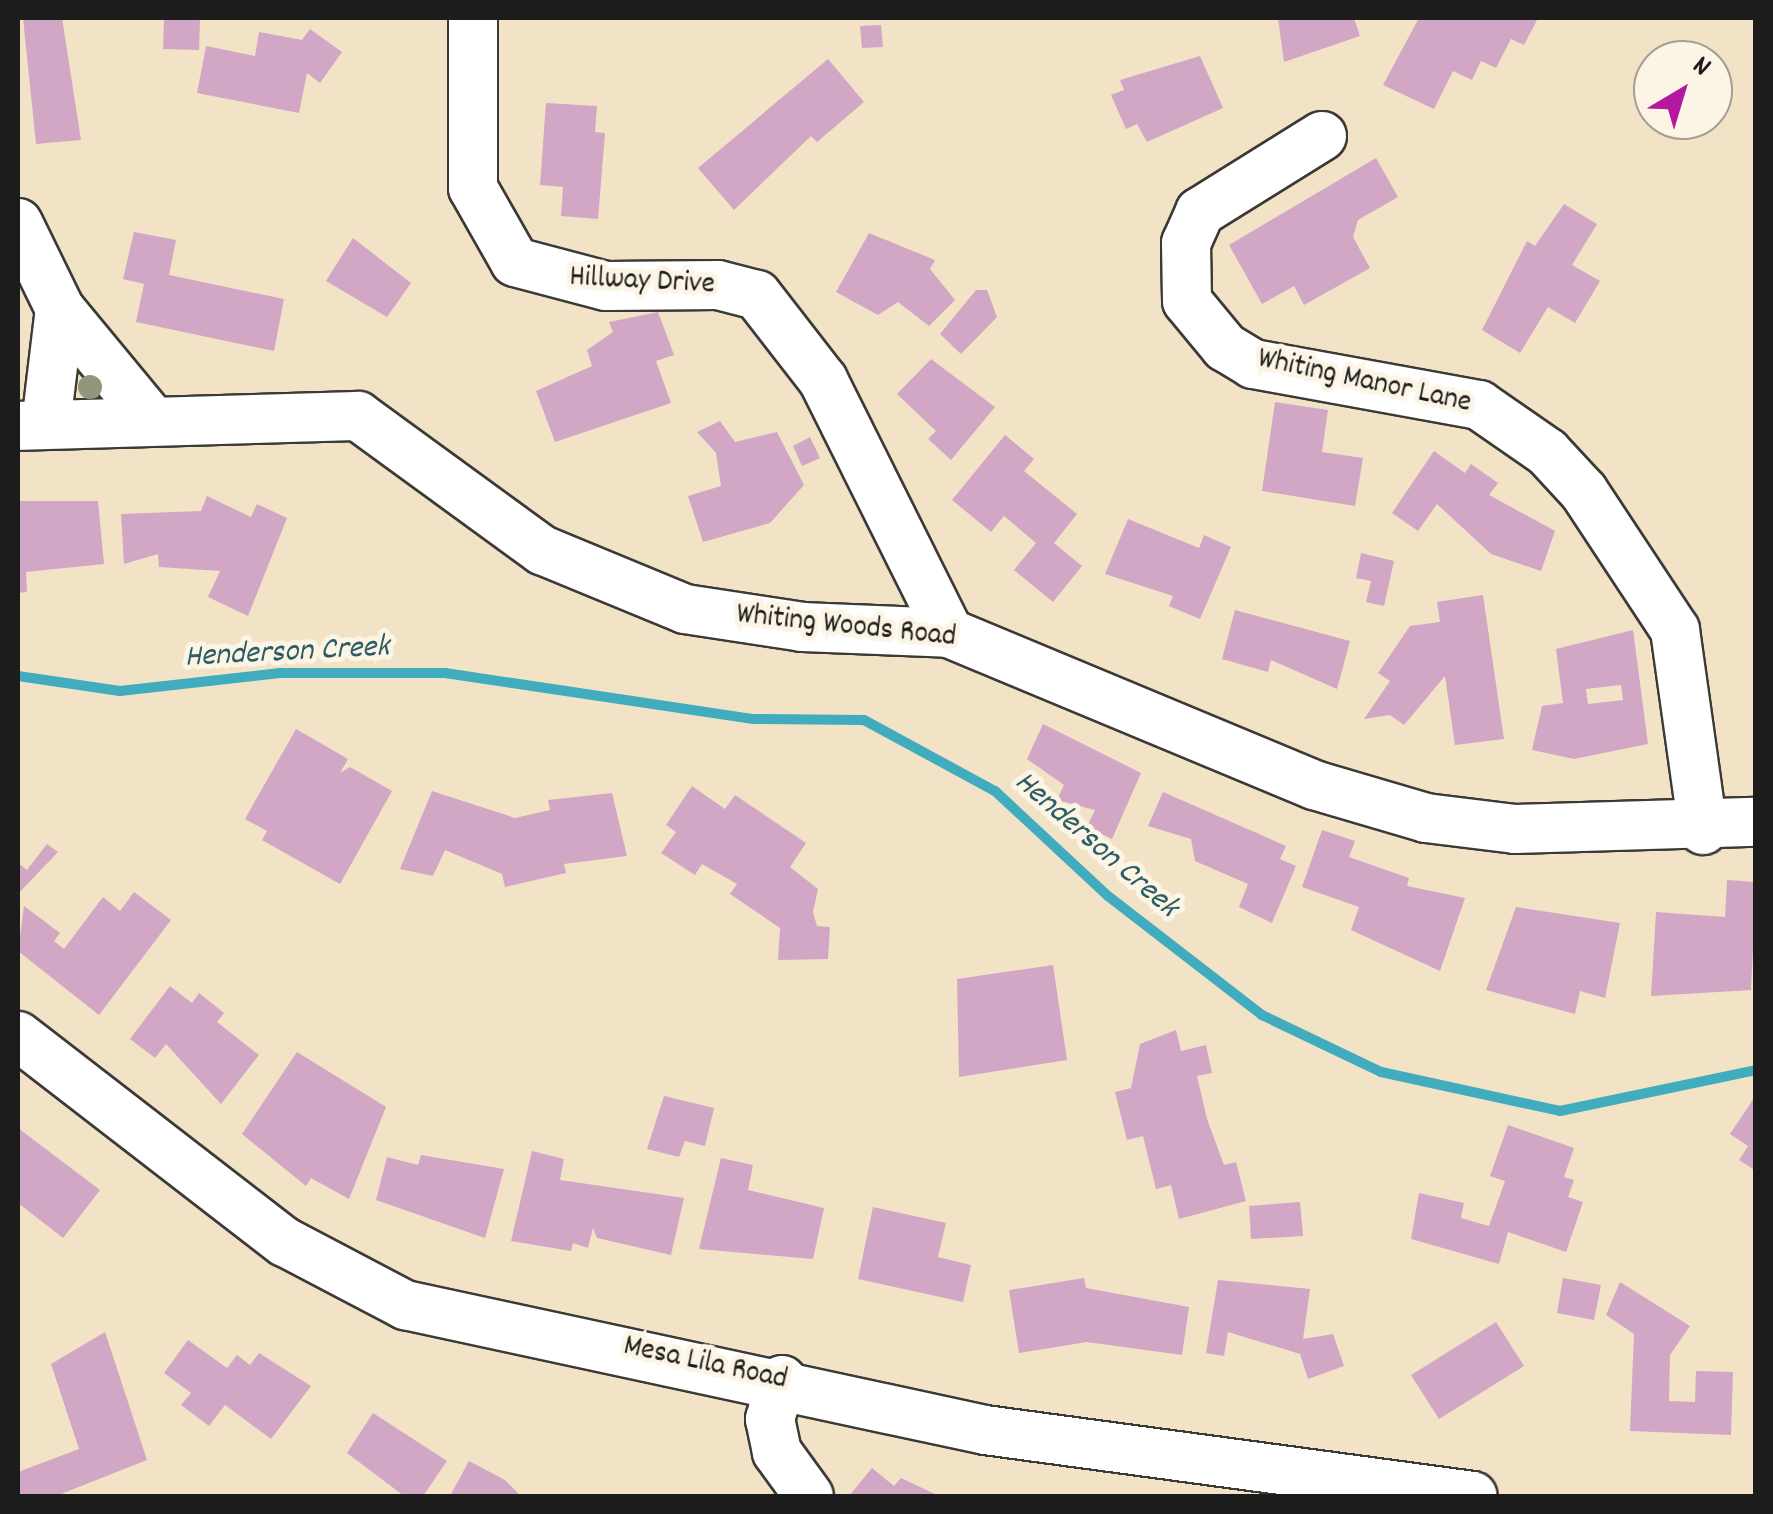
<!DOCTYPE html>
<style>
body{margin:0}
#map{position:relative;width:1773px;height:1514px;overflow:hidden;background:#f2e3c6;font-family:Dekko,sans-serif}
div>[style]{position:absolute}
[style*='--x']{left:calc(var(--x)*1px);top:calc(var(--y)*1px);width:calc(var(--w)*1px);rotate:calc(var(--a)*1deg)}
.stream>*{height:10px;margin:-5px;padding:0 5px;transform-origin:5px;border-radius:5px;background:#40acbe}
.building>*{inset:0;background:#d1a7c5}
.roads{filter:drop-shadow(2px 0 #3c3a36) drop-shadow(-2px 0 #3c3a36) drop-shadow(0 2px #3c3a36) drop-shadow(0 -2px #3c3a36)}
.minor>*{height:48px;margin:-24px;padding:0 24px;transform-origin:24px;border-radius:24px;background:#fff}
.trees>*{width:24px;height:24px;margin:-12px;border-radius:50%;background:#90977d}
span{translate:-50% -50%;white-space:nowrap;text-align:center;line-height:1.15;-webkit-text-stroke:10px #fcf5e5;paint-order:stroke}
.street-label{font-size:30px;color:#1c1c1c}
.water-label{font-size:32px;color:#2c5d65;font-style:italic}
.frame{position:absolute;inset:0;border:20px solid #1c1c1c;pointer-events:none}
.north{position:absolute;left:1633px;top:40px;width:100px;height:100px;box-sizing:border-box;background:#fcf5e5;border:2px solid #a29e95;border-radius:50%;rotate:38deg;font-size:28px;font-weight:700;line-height:40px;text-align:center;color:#1c1c1c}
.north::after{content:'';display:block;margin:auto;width:35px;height:45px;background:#b5179e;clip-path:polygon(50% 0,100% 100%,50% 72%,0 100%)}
</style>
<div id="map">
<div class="stream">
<div style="--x:18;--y:676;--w:103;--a:8.4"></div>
<div style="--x:120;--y:691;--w:161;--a:-6.4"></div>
<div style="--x:280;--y:673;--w:165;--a:0"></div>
<div style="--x:445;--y:673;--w:312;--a:8.5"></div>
<div style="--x:754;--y:719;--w:110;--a:0.5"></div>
<div style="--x:864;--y:720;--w:149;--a:28.5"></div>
<div style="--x:995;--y:791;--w:154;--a:42.9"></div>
<div style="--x:1108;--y:896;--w:195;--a:37.7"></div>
<div style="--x:1262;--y:1015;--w:132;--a:25.6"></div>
<div style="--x:1381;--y:1072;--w:183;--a:12.3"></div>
<div style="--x:1560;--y:1111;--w:200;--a:-11.8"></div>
</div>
<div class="building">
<div style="clip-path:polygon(23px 18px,62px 18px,81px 140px,36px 144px)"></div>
<div style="clip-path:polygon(1278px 18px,1354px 18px,1360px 36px,1284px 62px)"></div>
<div style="clip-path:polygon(1419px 18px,1538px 18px,1524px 45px,1511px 39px,1496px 68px,1481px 61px,1472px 80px,1453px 71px,1434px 109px,1383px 85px)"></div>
<div style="clip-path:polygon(164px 19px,200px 20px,199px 50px,163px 49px)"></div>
<div style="clip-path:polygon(881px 25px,883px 47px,862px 48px,860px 26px)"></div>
<div style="clip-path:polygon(310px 29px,342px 52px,320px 83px,307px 73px,299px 113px,197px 93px,206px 46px,255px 56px,259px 32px,302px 40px)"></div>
<div style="clip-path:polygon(1200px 56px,1223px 108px,1147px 142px,1137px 124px,1126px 129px,1111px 95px,1124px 90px,1120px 80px)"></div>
<div style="clip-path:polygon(828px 59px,864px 102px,817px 142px,811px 136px,734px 210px,698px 168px)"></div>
<div style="clip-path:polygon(546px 103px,597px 106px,595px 132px,605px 133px,598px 219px,561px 216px,563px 187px,540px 185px)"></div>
<div style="clip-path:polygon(1376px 158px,1398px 197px,1358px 220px,1353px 237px,1370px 268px,1304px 305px,1294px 286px,1262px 304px,1229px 245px)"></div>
<div style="clip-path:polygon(1564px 204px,1597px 224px,1572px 265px,1600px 281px,1575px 323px,1548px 307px,1520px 353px,1482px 330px,1527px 241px,1535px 246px)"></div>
<div style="clip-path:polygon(134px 232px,176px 240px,169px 275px,284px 299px,274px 351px,136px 322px,144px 284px,123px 279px)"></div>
<div style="clip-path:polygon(869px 233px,935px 260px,930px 269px,955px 300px,929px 326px,898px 302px,878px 315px,836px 292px)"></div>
<div style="clip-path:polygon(353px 238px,411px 283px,387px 317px,326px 281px)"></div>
<div style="clip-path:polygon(976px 290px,987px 290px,997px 317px,961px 354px,940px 334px)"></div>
<div style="clip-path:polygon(658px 312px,674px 355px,656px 361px,671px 403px,555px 442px,536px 391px,592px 366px,587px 350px,613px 332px,609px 322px)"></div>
<div style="clip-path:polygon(931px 359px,995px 407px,951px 460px,928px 439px,936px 431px,897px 394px)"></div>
<div style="clip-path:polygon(1275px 402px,1328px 410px,1322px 452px,1363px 458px,1355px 506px,1262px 491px)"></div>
<div style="clip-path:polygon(720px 421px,735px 442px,777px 432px,804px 485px,770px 523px,703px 542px,688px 496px,721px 486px,716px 453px,697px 432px)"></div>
<div style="clip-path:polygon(1005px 435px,1034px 459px,1024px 471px,1077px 514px,1054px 543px,1082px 566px,1053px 602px,1014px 570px,1036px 543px,1004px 516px,991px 532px,952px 500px)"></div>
<div style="clip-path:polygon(810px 437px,820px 458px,802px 466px,793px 446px)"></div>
<div style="clip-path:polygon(1434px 451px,1465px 473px,1471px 464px,1498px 483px,1489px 495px,1555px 531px,1541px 571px,1491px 554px,1437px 504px,1418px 531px,1392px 513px)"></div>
<div style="clip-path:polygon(207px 496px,251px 517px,257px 504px,287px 518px,248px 616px,208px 597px,220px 571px,159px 567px,158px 554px,124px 564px,121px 514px,201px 511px)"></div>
<div style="clip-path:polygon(18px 501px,98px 501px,104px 564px,26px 572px,27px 592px,18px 593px)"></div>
<div style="clip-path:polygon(1128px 519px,1199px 548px,1204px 535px,1231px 547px,1200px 619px,1169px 606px,1173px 596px,1105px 574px)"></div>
<div style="clip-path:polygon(1361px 553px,1394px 561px,1384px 606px,1366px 602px,1371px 581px,1356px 578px)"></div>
<div style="clip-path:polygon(1483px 595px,1504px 739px,1455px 745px,1445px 676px,1404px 725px,1390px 715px,1364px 719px,1390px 681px,1378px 673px,1410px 626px,1440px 622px,1437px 602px)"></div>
<div style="clip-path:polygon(1235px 610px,1350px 641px,1337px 689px,1271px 660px,1268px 672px,1222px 659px)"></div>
<div style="clip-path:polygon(evenodd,1633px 630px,1648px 744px,1574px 759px,1532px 750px,1542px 706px,1563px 703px,1556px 649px,1633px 630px,1621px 685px,1623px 700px,1588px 704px,1586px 689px,1621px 685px)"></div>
<div style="clip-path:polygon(1043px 724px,1141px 773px,1112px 839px,1087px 827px,1095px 810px,1057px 800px,1064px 785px,1027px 759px)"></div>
<div style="clip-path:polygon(296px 729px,348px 759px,340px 773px,350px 767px,392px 791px,340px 884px,262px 840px,267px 831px,245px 819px)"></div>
<div style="clip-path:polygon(692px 786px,725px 809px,735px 795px,806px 843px,790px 867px,818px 889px,813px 912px,817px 926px,830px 927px,828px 959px,778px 960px,780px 928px,730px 894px,737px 884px,702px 864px,695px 875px,661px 853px,676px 832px,666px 825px)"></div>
<div style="clip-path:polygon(432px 791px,515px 818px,550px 810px,548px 800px,612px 793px,627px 856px,564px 864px,566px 873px,505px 887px,502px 874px,445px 850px,433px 876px,400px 869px)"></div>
<div style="clip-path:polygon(1163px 792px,1286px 846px,1280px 859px,1296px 866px,1272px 923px,1239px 907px,1248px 884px,1195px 861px,1191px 839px,1148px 826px)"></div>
<div style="clip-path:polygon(1322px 830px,1355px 841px,1349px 857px,1409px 878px,1407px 886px,1465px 898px,1440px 971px,1351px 930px,1359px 907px,1302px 887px)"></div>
<div style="clip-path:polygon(47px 844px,58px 852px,18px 894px,18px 863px,27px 870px)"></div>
<div style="clip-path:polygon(1727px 880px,1756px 882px,1751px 990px,1651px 996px,1656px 912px,1725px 917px)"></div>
<div style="clip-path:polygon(134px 892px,171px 920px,99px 1015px,18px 951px,24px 906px,60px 933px,54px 941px,64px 949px,103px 897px,120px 911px)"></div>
<div style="clip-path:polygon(1516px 907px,1620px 923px,1605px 998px,1580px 991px,1575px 1014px,1486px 990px)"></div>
<div style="clip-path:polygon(1053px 965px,1067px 1060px,959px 1077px,957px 979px)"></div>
<div style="clip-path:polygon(170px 986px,192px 1003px,199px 993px,224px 1013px,217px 1022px,259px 1055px,221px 1104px,166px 1044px,155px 1058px,130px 1039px)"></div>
<div style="clip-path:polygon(1176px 1030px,1181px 1051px,1206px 1045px,1212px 1073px,1197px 1076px,1207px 1119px,1224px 1165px,1236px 1162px,1246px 1201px,1179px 1219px,1171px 1185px,1156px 1189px,1143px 1136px,1127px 1140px,1115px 1092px,1131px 1088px,1140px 1044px)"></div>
<div style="clip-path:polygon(297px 1052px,386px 1107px,349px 1199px,311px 1178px,306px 1186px,242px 1134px)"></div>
<div style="clip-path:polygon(1756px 1095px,1756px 1171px,1739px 1160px,1748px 1146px,1730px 1134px)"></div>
<div style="clip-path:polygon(664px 1096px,714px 1108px,705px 1146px,685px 1141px,679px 1157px,647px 1149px)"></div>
<div style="clip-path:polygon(1508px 1125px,1574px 1148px,1564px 1177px,1574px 1180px,1568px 1197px,1583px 1202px,1566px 1252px,1508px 1232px,1499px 1264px,1411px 1239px,1419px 1193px,1464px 1203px,1461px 1218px,1489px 1226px,1505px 1181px,1490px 1176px)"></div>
<div style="clip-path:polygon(18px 1128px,100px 1190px,63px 1238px,18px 1203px)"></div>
<div style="clip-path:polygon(532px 1151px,564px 1159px,560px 1180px,684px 1198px,671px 1255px,597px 1238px,593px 1228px,588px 1248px,573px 1243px,571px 1251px,511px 1241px)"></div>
<div style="clip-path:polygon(421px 1155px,504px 1169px,485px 1238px,376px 1200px,387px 1157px,418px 1165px)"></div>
<div style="clip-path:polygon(721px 1158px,753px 1165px,748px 1190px,824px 1208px,813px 1259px,699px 1249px)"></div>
<div style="clip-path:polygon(1300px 1202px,1303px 1236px,1251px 1239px,1249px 1206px)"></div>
<div style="clip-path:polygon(873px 1207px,946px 1223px,938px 1257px,971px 1265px,963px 1302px,858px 1279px)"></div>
<div style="clip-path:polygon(1084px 1278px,1086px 1288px,1189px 1307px,1182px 1355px,1087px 1342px,1019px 1353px,1009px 1290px)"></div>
<div style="clip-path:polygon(1563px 1278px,1601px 1285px,1594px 1320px,1557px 1313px)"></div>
<div style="clip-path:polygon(1218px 1280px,1310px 1289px,1303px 1339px,1333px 1334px,1344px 1366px,1308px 1379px,1300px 1354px,1228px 1332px,1224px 1356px,1206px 1353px)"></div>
<div style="clip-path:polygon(1620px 1282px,1690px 1326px,1670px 1355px,1669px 1401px,1695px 1402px,1696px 1371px,1733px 1372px,1731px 1435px,1630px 1431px,1634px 1334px,1606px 1315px)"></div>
<div style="clip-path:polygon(1496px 1322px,1524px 1366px,1439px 1419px,1411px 1375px)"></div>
<div style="clip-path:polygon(105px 1332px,147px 1460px,56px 1496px,18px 1496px,18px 1472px,79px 1449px,51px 1364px)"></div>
<div style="clip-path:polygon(188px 1340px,227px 1368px,237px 1355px,250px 1365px,259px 1353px,311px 1386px,271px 1439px,225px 1405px,209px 1426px,181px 1405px,191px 1393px,164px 1373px)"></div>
<div style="clip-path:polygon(373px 1413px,447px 1461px,423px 1496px,404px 1496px,347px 1453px)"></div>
<div style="clip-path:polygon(469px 1461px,505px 1480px,521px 1496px,450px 1496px)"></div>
<div style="clip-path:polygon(872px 1468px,894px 1486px,901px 1478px,939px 1496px,849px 1496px)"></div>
</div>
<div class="roads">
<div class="minor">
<div style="--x:473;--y:18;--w:170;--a:90"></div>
<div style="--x:473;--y:188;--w:85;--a:60.4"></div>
<div style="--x:515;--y:262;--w:94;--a:14.8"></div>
<div style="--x:606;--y:286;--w:112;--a:-0.5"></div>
<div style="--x:718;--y:285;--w:40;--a:14.4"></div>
<div style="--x:757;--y:295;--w:108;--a:52.2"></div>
<div style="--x:823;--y:380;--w:283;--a:63.5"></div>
<div style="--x:1322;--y:136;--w:144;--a:148.1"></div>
<div style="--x:1200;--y:212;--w:34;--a:114"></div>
<div style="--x:1186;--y:243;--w:58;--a:89"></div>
<div style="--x:1187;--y:301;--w:60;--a:50.4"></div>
<div style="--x:1225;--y:347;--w:33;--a:31"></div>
<div style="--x:1253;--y:364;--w:230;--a:10.3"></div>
<div style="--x:1479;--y:405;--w:83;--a:34.7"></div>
<div style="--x:1547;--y:452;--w:54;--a:47.2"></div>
<div style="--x:1584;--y:492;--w:165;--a:56.6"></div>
<div style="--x:1675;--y:630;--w:202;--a:82"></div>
<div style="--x:18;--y:223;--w:96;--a:64"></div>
<div style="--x:60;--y:309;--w:143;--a:50.4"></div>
<div style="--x:46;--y:424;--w:116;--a:-83.1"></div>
<div style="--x:18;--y:426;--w:340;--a:-1.7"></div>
<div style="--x:358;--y:416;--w:228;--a:36.1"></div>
<div style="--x:542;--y:550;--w:155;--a:22.4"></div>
<div style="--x:685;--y:609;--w:118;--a:8.7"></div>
<div style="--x:802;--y:627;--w:147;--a:2.3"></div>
<div style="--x:949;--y:633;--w:395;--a:22.6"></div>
<div style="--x:1314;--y:785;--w:117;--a:16.4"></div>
<div style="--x:1426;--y:818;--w:90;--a:7"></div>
<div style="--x:1515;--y:829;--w:241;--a:-1.7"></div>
<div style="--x:18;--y:1036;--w:337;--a:37.7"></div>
<div style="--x:285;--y:1242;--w:136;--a:27.7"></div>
<div style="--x:405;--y:1305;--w:593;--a:12.16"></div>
<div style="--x:985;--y:1430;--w:492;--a:7.7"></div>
<div style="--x:782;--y:1380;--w:41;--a:107.1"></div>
<div style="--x:770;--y:1419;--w:34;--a:78"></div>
<div style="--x:777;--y:1452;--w:54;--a:54"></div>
</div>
</div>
<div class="trees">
<div style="left:90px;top:387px"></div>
</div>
<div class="street-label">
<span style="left:642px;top:283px;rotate:3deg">Hillway Drive</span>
<span style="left:1364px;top:383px;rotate:12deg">Whiting Manor Lane</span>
<span style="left:846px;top:628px;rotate:6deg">Whiting Woods Road</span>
<span style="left:705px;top:1365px;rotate:12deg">Mesa Lila Road</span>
</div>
<div class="water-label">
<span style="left:287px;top:654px;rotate:-3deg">Henderson Creek</span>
<span style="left:1095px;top:846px;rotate:41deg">Henderson Creek</span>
</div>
<div class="frame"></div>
<div class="north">N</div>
</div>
